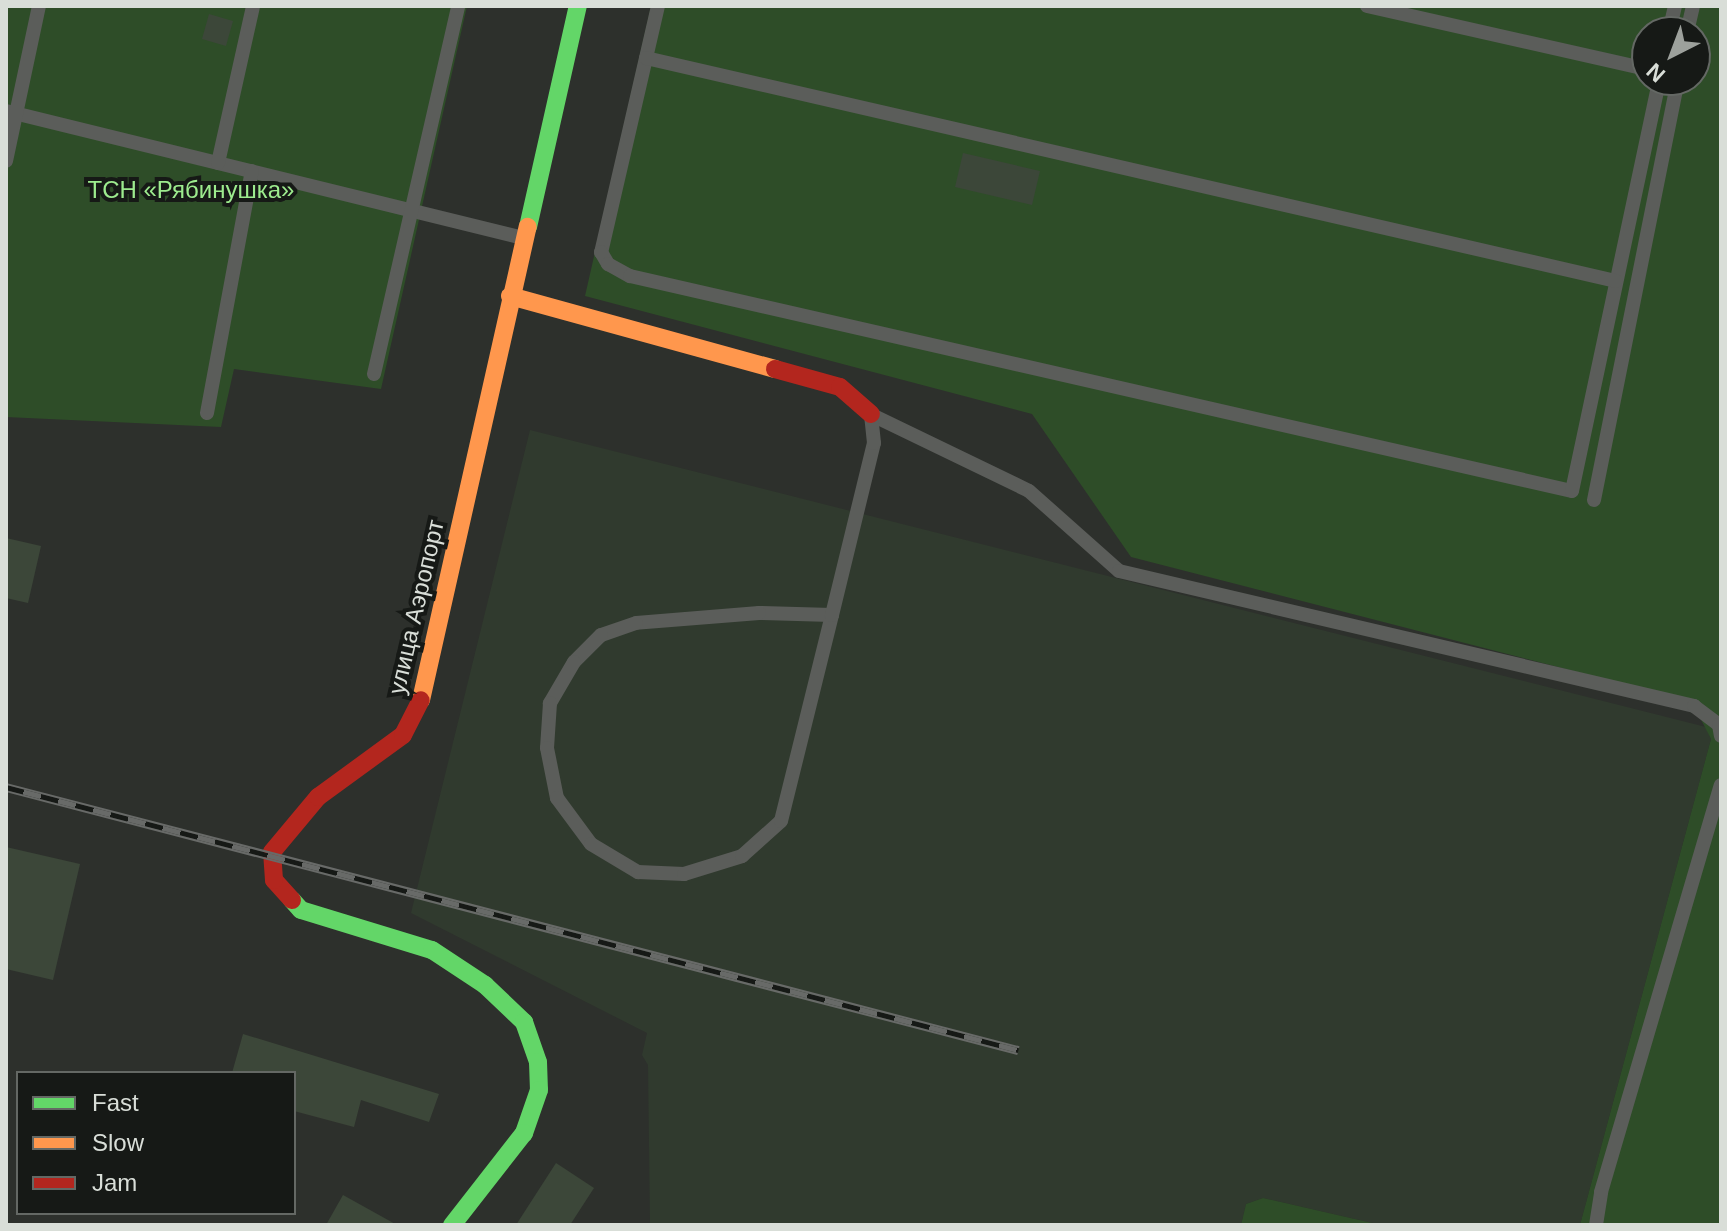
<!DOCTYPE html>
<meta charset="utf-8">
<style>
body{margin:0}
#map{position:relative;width:1727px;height:1231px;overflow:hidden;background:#2d302c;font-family:Helvetica,sans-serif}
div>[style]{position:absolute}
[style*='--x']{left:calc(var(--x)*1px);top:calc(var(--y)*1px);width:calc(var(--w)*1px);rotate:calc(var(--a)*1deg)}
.built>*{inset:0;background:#303a2e}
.green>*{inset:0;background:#2e4d28}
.building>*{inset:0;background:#3c4739}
.lane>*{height:14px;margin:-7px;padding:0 7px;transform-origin:7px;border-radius:7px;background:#5b5d5a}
.fast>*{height:18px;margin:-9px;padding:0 9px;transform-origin:9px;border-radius:9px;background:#63d668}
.slow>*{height:18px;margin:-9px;padding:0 9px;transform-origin:9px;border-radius:9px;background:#ff974d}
.jam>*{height:18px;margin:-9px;padding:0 9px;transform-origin:9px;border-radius:9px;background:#b3261e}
.rail>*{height:9px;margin-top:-4.5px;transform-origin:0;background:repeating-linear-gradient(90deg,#161916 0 18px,#686a68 0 36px);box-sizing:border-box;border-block:2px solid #686a68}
span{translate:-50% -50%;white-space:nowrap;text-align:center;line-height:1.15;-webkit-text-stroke:8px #161916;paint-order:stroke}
.park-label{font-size:24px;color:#9deb8e}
.street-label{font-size:24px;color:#d9ded8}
.frame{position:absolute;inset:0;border:8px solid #d9ded8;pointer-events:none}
.legend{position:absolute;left:16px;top:1071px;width:280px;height:144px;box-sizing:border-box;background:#161916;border:2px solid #646864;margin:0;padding:10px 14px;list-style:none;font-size:24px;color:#d9ded8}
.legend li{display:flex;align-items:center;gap:16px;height:40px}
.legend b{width:40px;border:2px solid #646864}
.north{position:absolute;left:1631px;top:16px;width:80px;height:80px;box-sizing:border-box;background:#161916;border:2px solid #646864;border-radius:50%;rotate:222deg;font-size:22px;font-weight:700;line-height:32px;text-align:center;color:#d9ded8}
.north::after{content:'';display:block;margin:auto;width:28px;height:36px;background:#9da19c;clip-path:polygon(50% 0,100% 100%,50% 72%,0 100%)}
</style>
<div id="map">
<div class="built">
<div style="clip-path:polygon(530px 430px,1706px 727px,1711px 739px,1580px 1225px,1381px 1225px,1263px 1198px,1246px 1204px,1241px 1225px,650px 1225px,648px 1065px,642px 1055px,647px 1033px,411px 913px)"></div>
</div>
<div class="green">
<div style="clip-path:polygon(6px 6px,467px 6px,381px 389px,234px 369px,221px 427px,6px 417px)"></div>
<div style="clip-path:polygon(evenodd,651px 6px,1721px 6px,1721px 1225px,1580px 1225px,1711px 739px,1694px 706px,1698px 703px,1131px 557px,1032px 414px,585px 296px,651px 6px,1647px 32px,1695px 32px,1695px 80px,1647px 80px,1647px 32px)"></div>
<div style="clip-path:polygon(1263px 1198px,1381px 1225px,1241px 1225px,1246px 1204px)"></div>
</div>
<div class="building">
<div style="clip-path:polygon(209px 14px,233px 21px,226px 46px,202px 39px)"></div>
<div style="clip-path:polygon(963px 153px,1040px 171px,1032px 205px,955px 187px)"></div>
<div style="clip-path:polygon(6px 538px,41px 546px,28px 603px,6px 598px)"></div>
<div style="clip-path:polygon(6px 847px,80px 864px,53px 980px,6px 969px)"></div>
<div style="clip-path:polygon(243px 1034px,439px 1094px,429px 1122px,361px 1100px,354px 1127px,294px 1111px,294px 1073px,232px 1073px)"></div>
<div style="clip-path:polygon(556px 1163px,594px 1188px,570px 1225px,516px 1225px)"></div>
<div style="clip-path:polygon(343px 1195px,397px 1225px,326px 1225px)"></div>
</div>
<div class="lane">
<div style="--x:658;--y:6;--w:253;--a:103"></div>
<div style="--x:601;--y:252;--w:14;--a:60"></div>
<div style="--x:608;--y:264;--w:25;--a:29"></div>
<div style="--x:630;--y:276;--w:966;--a:12.86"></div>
<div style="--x:1572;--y:491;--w:420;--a:-78"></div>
<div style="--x:1367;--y:6;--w:287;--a:12.7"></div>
<div style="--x:1669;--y:32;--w:27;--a:-77"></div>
<div style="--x:1687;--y:32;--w:27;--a:-77"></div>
<div style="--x:646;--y:58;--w:995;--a:12.95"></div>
<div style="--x:6;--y:111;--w:532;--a:13.8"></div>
<div style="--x:6;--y:161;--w:158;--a:-78"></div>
<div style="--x:218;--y:163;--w:161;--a:-77.4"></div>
<div style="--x:374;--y:374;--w:377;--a:-77.1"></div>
<div style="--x:207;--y:413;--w:246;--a:-79.5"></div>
<div style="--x:872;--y:415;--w:174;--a:25.8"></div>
<div style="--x:1029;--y:491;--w:120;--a:41.6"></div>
<div style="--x:1119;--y:571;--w:591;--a:13.21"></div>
<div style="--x:1694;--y:706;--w:31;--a:37"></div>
<div style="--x:1719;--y:725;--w:11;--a:80"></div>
<div style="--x:1594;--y:500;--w:428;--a:-78.7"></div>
<div style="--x:832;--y:615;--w:73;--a:-178.4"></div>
<div style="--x:759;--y:613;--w:123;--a:175.4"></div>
<div style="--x:636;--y:623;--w:37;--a:161"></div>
<div style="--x:601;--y:635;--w:38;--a:135"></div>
<div style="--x:574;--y:662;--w:48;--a:120.3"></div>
<div style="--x:550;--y:703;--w:45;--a:93.8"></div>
<div style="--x:547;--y:748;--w:51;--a:78.7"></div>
<div style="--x:557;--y:798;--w:57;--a:53.5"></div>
<div style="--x:591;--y:844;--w:55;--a:30.8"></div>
<div style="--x:638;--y:872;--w:46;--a:2.5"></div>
<div style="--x:684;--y:874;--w:61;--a:-17.2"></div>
<div style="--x:742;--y:856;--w:52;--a:-41.9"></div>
<div style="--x:781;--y:821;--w:212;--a:-76.1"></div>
<div style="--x:832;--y:615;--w:177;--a:-76.3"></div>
<div style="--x:874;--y:443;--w:29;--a:-96"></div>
<div style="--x:1596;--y:1225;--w:33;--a:-81"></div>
<div style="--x:1601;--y:1192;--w:424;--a:-73.6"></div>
</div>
<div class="fast">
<div style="--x:528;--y:227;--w:227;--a:-77.3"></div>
<div style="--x:292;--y:900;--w:13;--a:48"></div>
<div style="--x:301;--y:910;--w:137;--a:17"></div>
<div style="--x:432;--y:950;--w:64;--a:33.4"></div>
<div style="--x:485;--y:985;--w:54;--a:43.5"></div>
<div style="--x:524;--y:1022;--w:42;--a:70.7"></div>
<div style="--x:538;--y:1062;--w:28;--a:88"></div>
<div style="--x:539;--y:1090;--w:46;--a:109.2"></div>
<div style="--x:524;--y:1133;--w:117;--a:128"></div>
</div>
<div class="slow">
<div style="--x:510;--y:296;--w:275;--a:15.4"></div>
<div style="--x:421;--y:700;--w:485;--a:-77.3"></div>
</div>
<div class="jam">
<div style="--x:775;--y:369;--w:67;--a:15.5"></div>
<div style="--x:840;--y:387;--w:41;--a:41.1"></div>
<div style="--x:292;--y:900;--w:27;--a:-132"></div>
<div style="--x:274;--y:880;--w:28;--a:-94"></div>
<div style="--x:272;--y:852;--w:72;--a:-50.1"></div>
<div style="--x:318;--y:797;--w:105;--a:-36.1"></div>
<div style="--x:403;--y:735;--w:39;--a:-63"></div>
</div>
<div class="rail">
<div style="--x:6;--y:787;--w:1046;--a:14.57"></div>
</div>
<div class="park-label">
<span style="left:191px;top:190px">ТСН «Рябинушка»</span>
</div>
<div class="street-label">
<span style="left:416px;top:607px;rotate:-77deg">улица Аэропорт</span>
</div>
<div class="frame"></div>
<ul class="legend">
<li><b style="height:10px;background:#63d668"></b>Fast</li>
<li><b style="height:10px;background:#ff974d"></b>Slow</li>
<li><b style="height:10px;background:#b3261e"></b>Jam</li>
</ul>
<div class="north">N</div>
</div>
